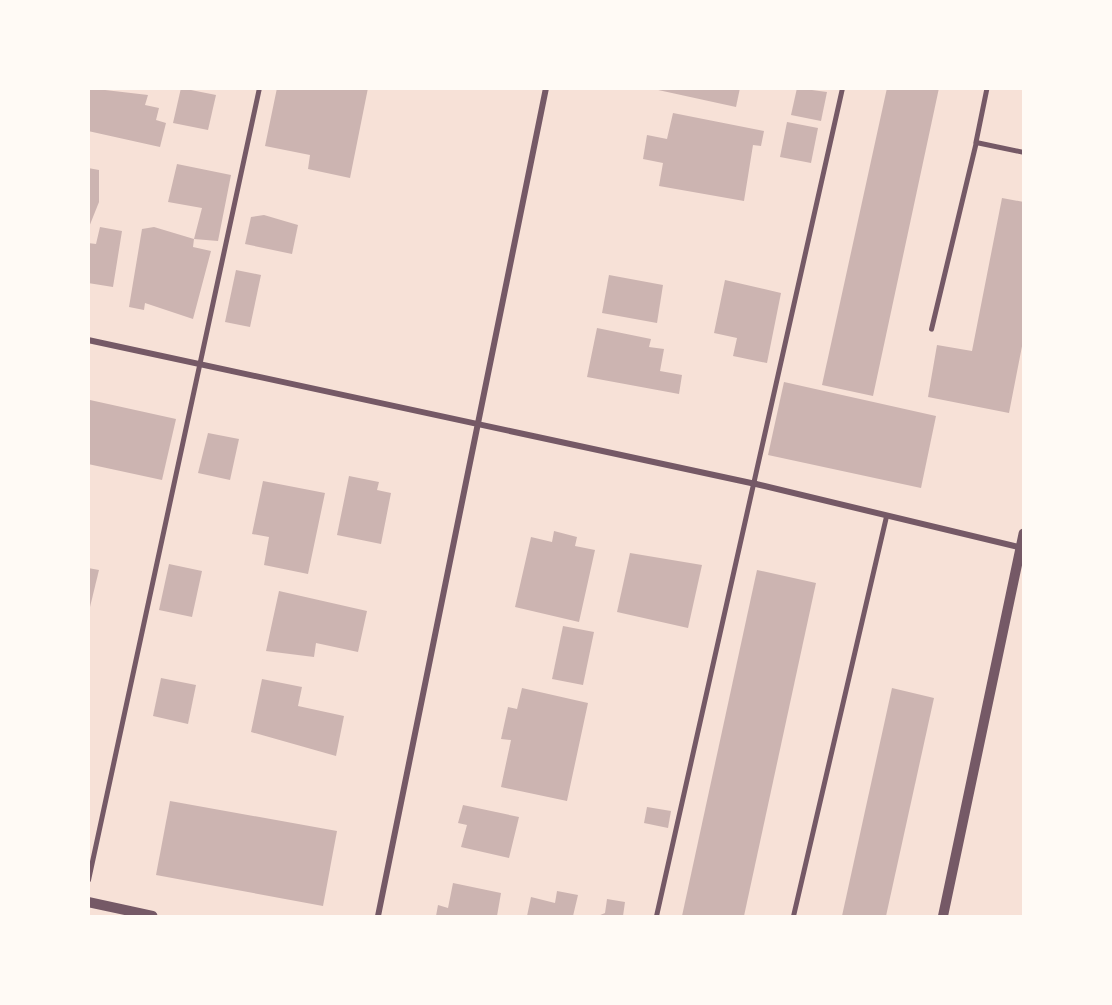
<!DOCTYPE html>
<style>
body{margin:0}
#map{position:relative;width:1112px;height:1005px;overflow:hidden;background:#f7e1d7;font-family:"Golos Text",sans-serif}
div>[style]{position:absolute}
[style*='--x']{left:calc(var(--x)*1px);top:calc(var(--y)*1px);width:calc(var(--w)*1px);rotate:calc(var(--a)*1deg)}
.building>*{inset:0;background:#ccb4b1}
.service>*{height:4.5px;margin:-2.25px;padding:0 2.25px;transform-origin:2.25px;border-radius:2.25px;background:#755966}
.minor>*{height:6px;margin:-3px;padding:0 3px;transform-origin:3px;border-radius:3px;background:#755966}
.tertiary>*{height:10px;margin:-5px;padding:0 5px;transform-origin:5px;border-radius:5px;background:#755966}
span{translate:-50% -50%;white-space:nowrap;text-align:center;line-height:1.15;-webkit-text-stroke:6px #fffaf5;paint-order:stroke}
.frame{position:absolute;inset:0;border:90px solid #fffaf5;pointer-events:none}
</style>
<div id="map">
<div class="building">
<div style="clip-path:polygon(88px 88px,148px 95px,145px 105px,159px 108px,156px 120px,166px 123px,160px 147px,88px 131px)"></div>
<div style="clip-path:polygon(181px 88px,216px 95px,208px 130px,173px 123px)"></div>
<div style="clip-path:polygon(277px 88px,368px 88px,350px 178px,308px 169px,310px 155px,265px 146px)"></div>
<div style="clip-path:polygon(649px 88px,740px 88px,736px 107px)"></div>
<div style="clip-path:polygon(797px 88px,827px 92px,821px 121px,791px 115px)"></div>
<div style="clip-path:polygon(887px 88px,939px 88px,873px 396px,822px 385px)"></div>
<div style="clip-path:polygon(673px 113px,764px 131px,761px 146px,753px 145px,744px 201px,659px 186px,663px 163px,643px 159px,647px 135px,667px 139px)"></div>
<div style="clip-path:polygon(787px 122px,818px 128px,811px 163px,780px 157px)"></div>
<div style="clip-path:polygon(177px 164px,231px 175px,218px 241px,194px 239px,202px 208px,168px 202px)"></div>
<div style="clip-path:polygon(88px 168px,99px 170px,99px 202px,89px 227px)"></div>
<div style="clip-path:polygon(1002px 198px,1024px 202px,1024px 336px,1009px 413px,928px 397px,937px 345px,972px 351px)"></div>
<div style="clip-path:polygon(264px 215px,298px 225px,292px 254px,245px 244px,251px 217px)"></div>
<div style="clip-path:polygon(100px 227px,122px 231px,113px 287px,88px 283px,88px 243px,96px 244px)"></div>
<div style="clip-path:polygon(154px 227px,194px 239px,193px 247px,211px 251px,193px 319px,145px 303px,144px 310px,129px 307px,142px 229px)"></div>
<div style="clip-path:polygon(236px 270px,261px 275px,250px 327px,225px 322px)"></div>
<div style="clip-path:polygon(609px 275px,663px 285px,657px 323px,602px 313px)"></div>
<div style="clip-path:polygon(725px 280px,781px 293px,767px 363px,733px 356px,737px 338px,714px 333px)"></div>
<div style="clip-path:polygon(597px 328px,651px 339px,649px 347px,664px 349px,660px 371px,682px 375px,679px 394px,587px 377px)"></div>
<div style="clip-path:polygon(784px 382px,936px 416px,921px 488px,768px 455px)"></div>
<div style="clip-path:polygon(90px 400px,176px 419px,162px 480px,88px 464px)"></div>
<div style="clip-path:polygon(208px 433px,239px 439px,230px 480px,198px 473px)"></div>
<div style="clip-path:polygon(349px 476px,379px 482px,377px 490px,391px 493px,381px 544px,337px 535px)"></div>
<div style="clip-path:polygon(263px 481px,325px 493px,308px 574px,264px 565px,269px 537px,252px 534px)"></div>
<div style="clip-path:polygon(554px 531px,577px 537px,575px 546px,595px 550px,579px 622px,515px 607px,531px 537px,552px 542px)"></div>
<div style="clip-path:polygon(630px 553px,702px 565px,688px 628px,617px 612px)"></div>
<div style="clip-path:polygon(169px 564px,202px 571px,192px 617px,159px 610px)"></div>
<div style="clip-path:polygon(88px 568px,99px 570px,89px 611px,88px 611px)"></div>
<div style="clip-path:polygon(757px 570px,816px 583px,744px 916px,682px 916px)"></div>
<div style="clip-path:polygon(279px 591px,367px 611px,358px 652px,316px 643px,314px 657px,266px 651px)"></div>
<div style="clip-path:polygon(563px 626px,594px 632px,583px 685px,552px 679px)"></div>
<div style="clip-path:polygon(161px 678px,196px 685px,188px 724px,153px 716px)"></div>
<div style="clip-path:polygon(262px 679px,302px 687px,298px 706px,344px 716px,336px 756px,251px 732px)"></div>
<div style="clip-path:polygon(522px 688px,588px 703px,567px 801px,501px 787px,511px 740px,501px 739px,508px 707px,517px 709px)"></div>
<div style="clip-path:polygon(892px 688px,934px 698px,886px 916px,842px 916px)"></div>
<div style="clip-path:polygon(170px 801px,337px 831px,323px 906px,156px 875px)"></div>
<div style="clip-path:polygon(463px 805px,519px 817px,509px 858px,461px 847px,467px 825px,458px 823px)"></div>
<div style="clip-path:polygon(647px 807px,671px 811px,668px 828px,644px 823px)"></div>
<div style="clip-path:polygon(453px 883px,501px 893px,497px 916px,436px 916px,438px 905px,448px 908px)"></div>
<div style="clip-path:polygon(557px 891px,578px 895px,573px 916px,527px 916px,531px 897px,555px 903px)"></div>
<div style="clip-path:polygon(607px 899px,625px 902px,623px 916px,598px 916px,605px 913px)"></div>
</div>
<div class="service">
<div style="--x:987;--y:88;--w:55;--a:101.5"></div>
<div style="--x:976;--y:142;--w:49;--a:11.8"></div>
<div style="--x:931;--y:329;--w:192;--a:-76.5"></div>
<div style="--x:88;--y:880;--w:810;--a:-77.82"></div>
<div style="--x:656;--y:916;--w:849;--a:-77.34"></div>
<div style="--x:793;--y:916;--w:411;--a:-76.9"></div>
</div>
<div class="minor">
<div style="--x:88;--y:340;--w:683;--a:12.17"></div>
<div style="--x:756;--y:484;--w:274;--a:13.5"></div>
<div style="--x:378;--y:916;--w:845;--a:-78.53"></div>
</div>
<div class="tertiary">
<div style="--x:88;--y:902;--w:66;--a:12.2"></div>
<div style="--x:943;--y:916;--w:391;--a:-78.1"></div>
</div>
<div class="frame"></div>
</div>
